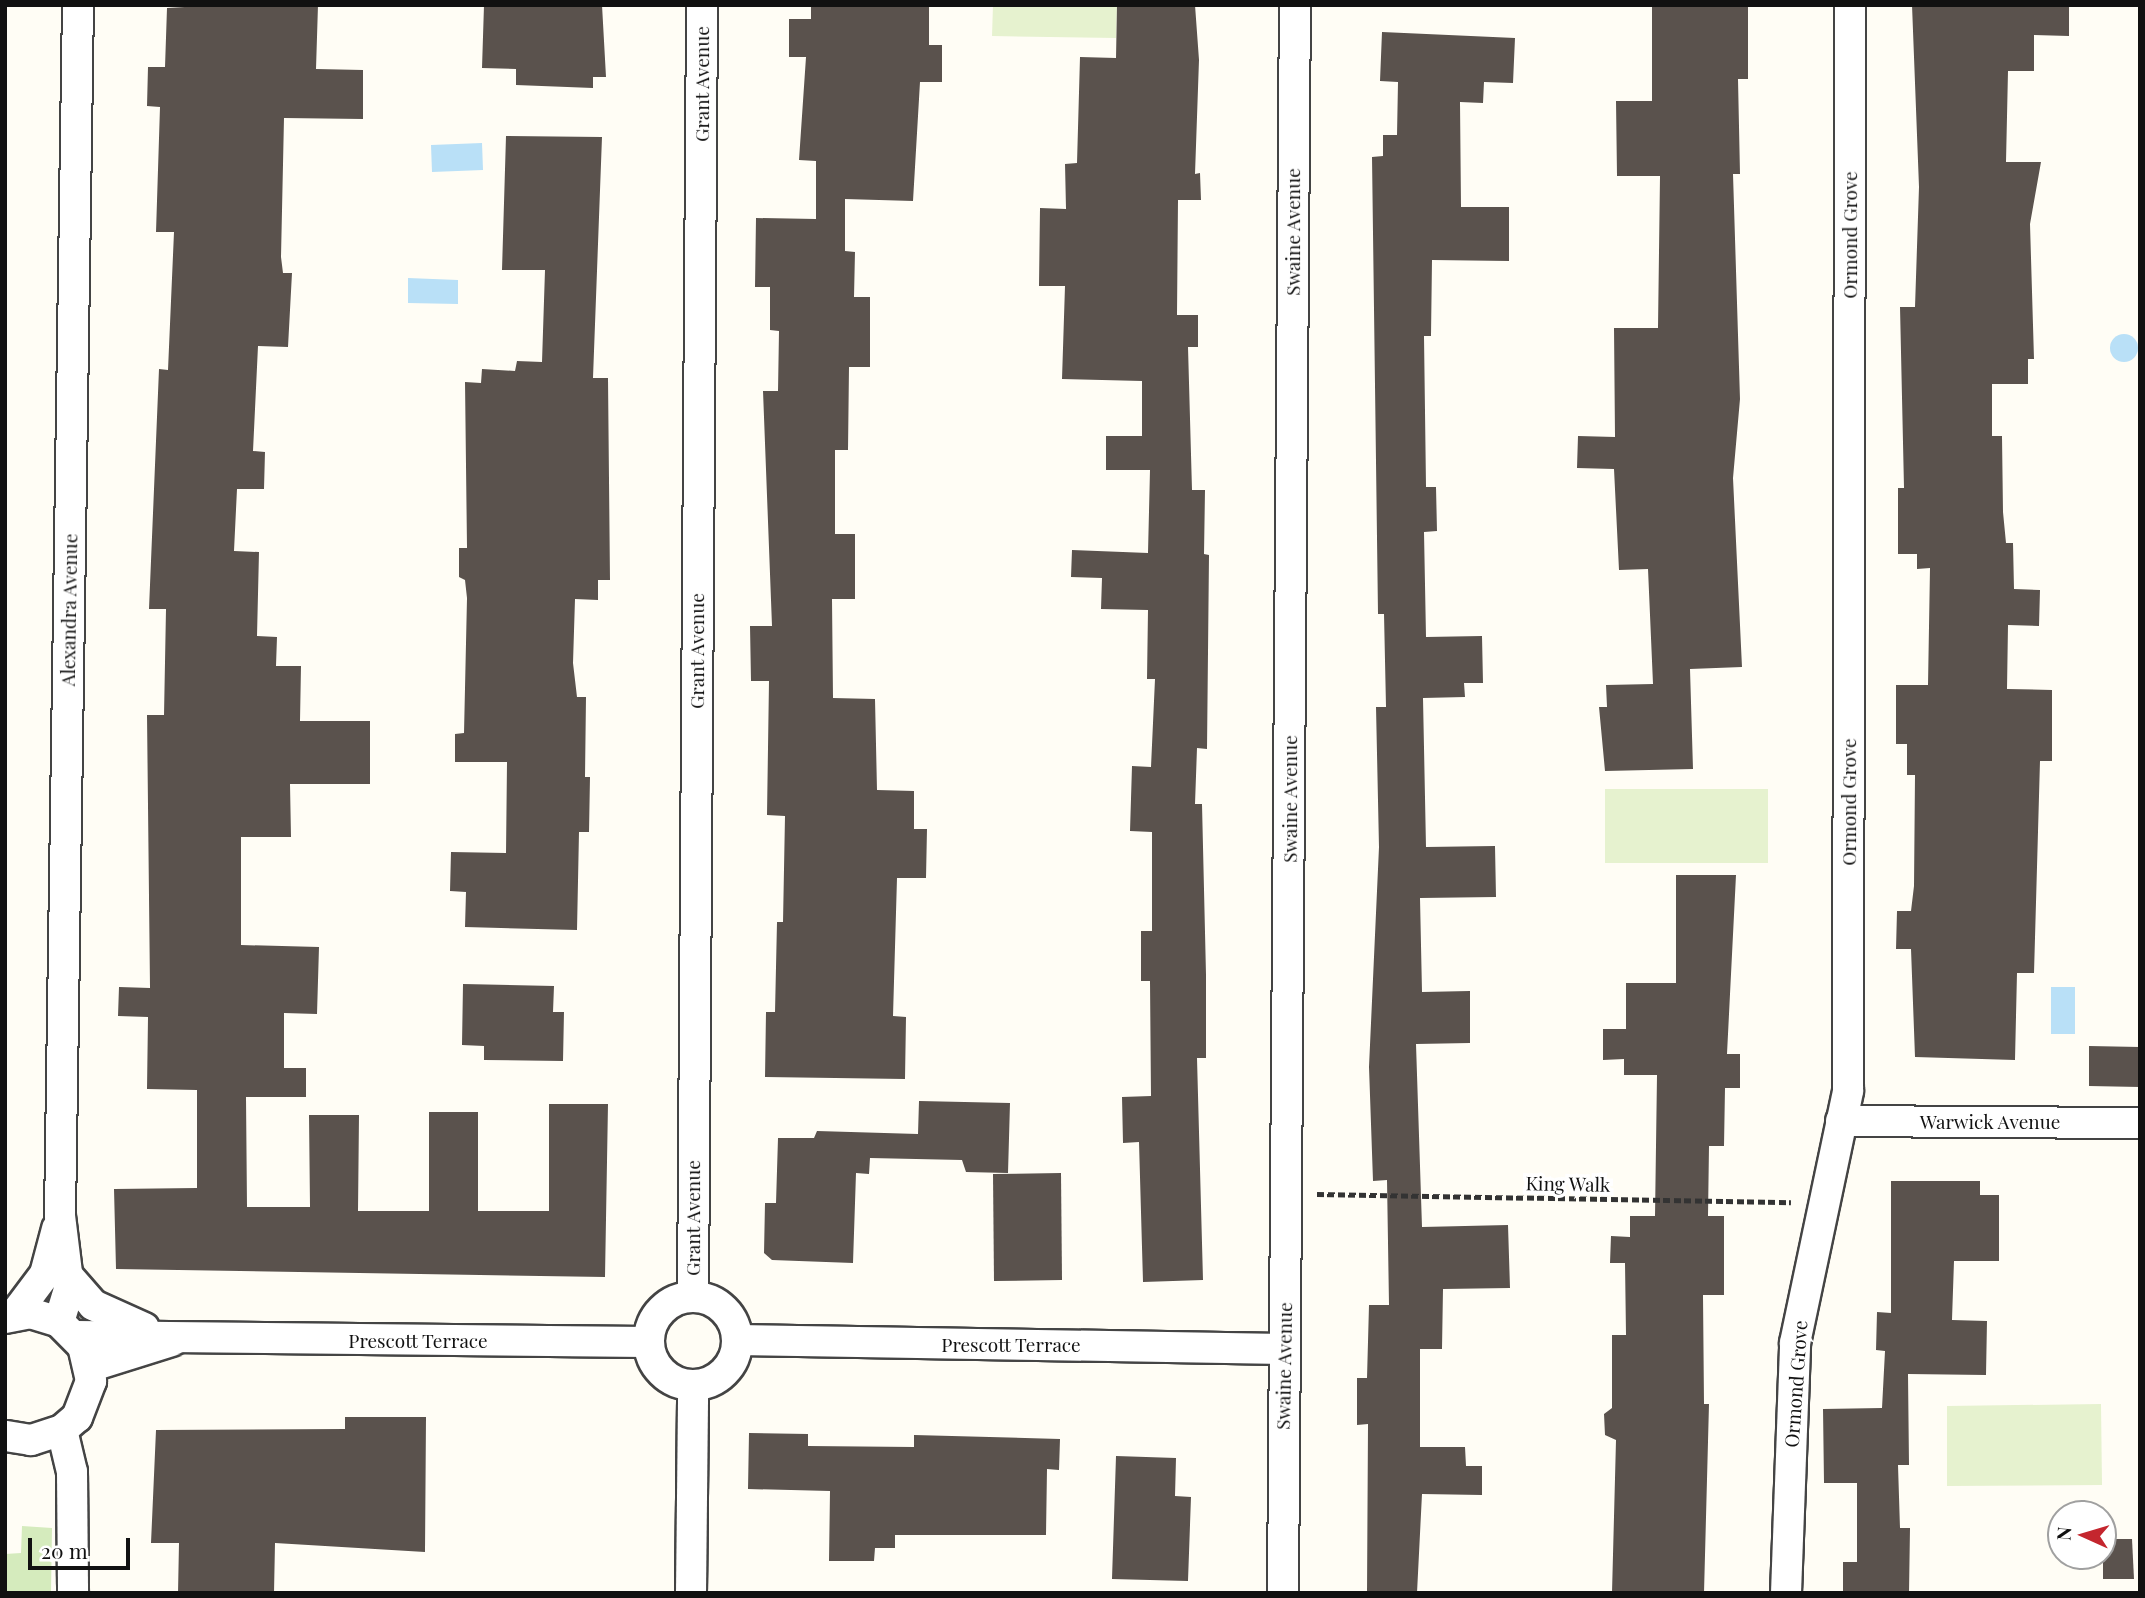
<!DOCTYPE html>
<style>
body{margin:0}
#map{position:relative;width:2145px;height:1598px;overflow:hidden;background:#fffdf5;font-family:"Playfair Display",serif}
div>[style]{position:absolute}
[style*='--x']{left:calc(var(--x)*1px);top:calc(var(--y)*1px);width:calc(var(--w)*1px);rotate:calc(var(--a)*1deg)}
.green>*{inset:0;background:#d5ebbd}
.pitch>*{inset:0;background:#e6f2cf}
.water>*{inset:0;background:#b9e0f7}
.round{border-radius:50%}
.building>*{inset:0;background:#5a524d}
.path>*{height:4.5px;margin-top:-2.25px;transform-origin:0;background:repeating-linear-gradient(90deg,#333 0 7px,transparent 0 10.5px)}
.roads{filter:drop-shadow(2px 0 #444) drop-shadow(-2px 0 #444) drop-shadow(0 2px #444) drop-shadow(0 -2px #444)}
.minor>*{height:30px;margin:-15px;padding:0 15px;transform-origin:15px;border-radius:15px;background:#fff}
.minor>.ring{margin:-15px;padding:0;box-sizing:content-box;background:none;border:30px solid #fff;border-radius:50%}
span{translate:-50% -50%;white-space:nowrap;text-align:center;line-height:1.15;-webkit-text-stroke:7px #fff;paint-order:stroke}
.street-label{font-size:19px;color:#111}
.frame{position:absolute;inset:0;border:7px solid #111;pointer-events:none}
.north{position:absolute;left:2047px;top:1500px;width:70px;height:70px;box-sizing:border-box;background:#fff;border:2px solid #a0a0a0;border-radius:50%;rotate:274deg;font-size:19px;font-weight:700;line-height:28px;text-align:center;color:#111}
.north::after{content:'';display:block;margin:auto;width:24px;height:32px;background:#c4262e;clip-path:polygon(50% 0,100% 100%,50% 72%,0 100%)}
.scale{position:absolute;left:28px;top:1538px;width:102px;height:32px;box-sizing:border-box;border:4px solid #111;border-top:0;padding-left:9px;font-size:21px;line-height:24px;white-space:nowrap;color:#111;-webkit-text-stroke:5px #fff;paint-order:stroke}
</style>
<div id="map">
<div class="green">
<div style="clip-path:polygon(22px 1526px,52px 1528px,51px 1593px,5px 1593px,5px 1554px,21px 1553px)"></div>
</div>
<div class="pitch">
<div style="clip-path:polygon(993px 5px,1117px 5px,1116px 38px,992px 36px)"></div>
<div style="clip-path:polygon(1605px 789px,1768px 789px,1768px 863px,1605px 863px)"></div>
<div style="clip-path:polygon(2101px 1404px,2102px 1485px,1947px 1486px,1947px 1406px)"></div>
</div>
<div class="water">
<div style="clip-path:polygon(482px 143px,483px 170px,432px 172px,431px 145px)"></div>
<div style="clip-path:polygon(408px 278px,458px 280px,458px 304px,408px 303px)"></div>
<div class="round" style="left:2110px;top:334px;width:28px;height:28px"></div>
<div style="clip-path:polygon(2051px 987px,2075px 987px,2075px 1034px,2051px 1034px)"></div>
</div>
<div class="building">
<div style="clip-path:polygon(220px 5px,318px 5px,316px 69px,363px 70px,363px 119px,284px 118px,281px 257px,283px 273px,292px 273px,288px 347px,258px 346px,253px 451px,265px 452px,264px 489px,237px 489px,234px 551px,259px 552px,257px 636px,277px 637px,276px 666px,301px 666px,300px 721px,370px 721px,370px 784px,290px 784px,291px 837px,241px 837px,241px 945px,319px 947px,317px 1014px,284px 1013px,284px 1068px,306px 1068px,306px 1097px,246px 1097px,247px 1207px,310px 1207px,309px 1115px,359px 1115px,358px 1211px,429px 1211px,429px 1112px,478px 1112px,478px 1211px,549px 1211px,549px 1104px,608px 1104px,605px 1277px,116px 1269px,114px 1189px,197px 1188px,197px 1090px,147px 1089px,148px 1017px,118px 1016px,119px 987px,150px 988px,147px 715px,164px 715px,166px 609px,149px 609px,159px 369px,168px 370px,174px 232px,156px 232px,160px 107px,147px 106px,148px 67px,165px 67px,167px 8px)"></div>
<div style="clip-path:polygon(484px 5px,602px 5px,606px 77px,593px 77px,593px 88px,516px 85px,516px 69px,482px 68px)"></div>
<div style="clip-path:polygon(811px 5px,929px 5px,929px 45px,942px 45px,942px 82px,920px 82px,913px 201px,845px 199px,845px 251px,855px 252px,854px 297px,870px 297px,870px 367px,849px 367px,848px 450px,835px 450px,835px 534px,855px 534px,855px 599px,832px 599px,833px 698px,875px 699px,877px 790px,914px 791px,914px 829px,927px 829px,926px 878px,897px 878px,893px 1016px,906px 1017px,905px 1079px,765px 1077px,766px 1012px,775px 1012px,777px 922px,783px 922px,785px 816px,767px 815px,769px 681px,751px 681px,750px 626px,772px 626px,763px 391px,778px 391px,779px 331px,770px 330px,770px 287px,755px 287px,756px 218px,816px 219px,816px 161px,799px 160px,806px 57px,789px 57px,789px 19px,811px 19px)"></div>
<div style="clip-path:polygon(1117px 5px,1195px 5px,1199px 60px,1195px 174px,1200px 173px,1201px 200px,1178px 200px,1177px 315px,1198px 315px,1198px 347px,1188px 347px,1192px 490px,1205px 490px,1204px 554px,1209px 555px,1207px 749px,1197px 748px,1195px 804px,1202px 804px,1206px 975px,1206px 1058px,1197px 1058px,1203px 1280px,1143px 1282px,1139px 1142px,1123px 1143px,1122px 1097px,1151px 1096px,1150px 981px,1141px 981px,1141px 931px,1152px 931px,1152px 832px,1130px 831px,1132px 766px,1151px 767px,1155px 679px,1147px 679px,1148px 610px,1101px 609px,1102px 578px,1071px 577px,1072px 550px,1148px 553px,1150px 470px,1106px 470px,1106px 436px,1142px 436px,1142px 381px,1062px 379px,1065px 286px,1039px 286px,1040px 208px,1066px 209px,1065px 164px,1077px 163px,1080px 57px,1116px 58px)"></div>
<div style="clip-path:polygon(1652px 5px,1748px 5px,1748px 79px,1738px 79px,1740px 174px,1733px 174px,1740px 399px,1733px 478px,1742px 667px,1690px 669px,1693px 769px,1605px 771px,1599px 707px,1607px 707px,1606px 685px,1653px 684px,1648px 569px,1619px 570px,1614px 469px,1577px 468px,1578px 436px,1615px 437px,1614px 328px,1658px 328px,1660px 176px,1617px 176px,1616px 101px,1652px 101px)"></div>
<div style="clip-path:polygon(1912px 5px,2069px 5px,2069px 36px,2034px 35px,2034px 71px,2008px 71px,2006px 162px,2041px 162px,2030px 224px,2034px 359px,2028px 359px,2028px 384px,1992px 384px,1992px 436px,2002px 436px,2003px 512px,2006px 543px,2013px 543px,2014px 589px,2040px 590px,2039px 626px,2008px 625px,2007px 689px,2052px 690px,2052px 761px,2040px 761px,2034px 973px,2017px 973px,2015px 1060px,1915px 1057px,1911px 949px,1896px 949px,1897px 911px,1911px 911px,1914px 886px,1915px 775px,1907px 775px,1907px 744px,1896px 744px,1896px 685px,1928px 685px,1930px 568px,1917px 569px,1917px 554px,1898px 554px,1898px 488px,1904px 488px,1900px 307px,1915px 307px,1919px 187px)"></div>
<div style="clip-path:polygon(1382px 32px,1515px 38px,1513px 83px,1484px 82px,1483px 103px,1460px 102px,1461px 207px,1509px 207px,1509px 261px,1432px 260px,1431px 336px,1424px 336px,1426px 487px,1436px 487px,1437px 531px,1424px 532px,1426px 637px,1482px 636px,1483px 683px,1464px 683px,1465px 697px,1423px 698px,1426px 847px,1495px 846px,1496px 897px,1420px 898px,1422px 992px,1470px 991px,1470px 1043px,1416px 1044px,1422px 1227px,1508px 1225px,1510px 1288px,1443px 1289px,1442px 1349px,1420px 1349px,1420px 1447px,1465px 1447px,1466px 1466px,1482px 1466px,1482px 1495px,1422px 1494px,1417px 1593px,1367px 1593px,1368px 1424px,1357px 1425px,1357px 1378px,1367px 1378px,1369px 1305px,1389px 1305px,1387px 1180px,1373px 1181px,1369px 1067px,1379px 847px,1376px 707px,1386px 707px,1384px 614px,1378px 614px,1372px 157px,1383px 156px,1383px 135px,1397px 135px,1398px 82px,1380px 81px)"></div>
<div style="clip-path:polygon(506px 136px,602px 137px,593px 378px,608px 378px,610px 580px,598px 580px,598px 600px,575px 599px,573px 663px,577px 697px,586px 697px,585px 777px,590px 777px,589px 832px,579px 832px,577px 930px,465px 927px,466px 892px,450px 891px,451px 852px,506px 853px,507px 762px,455px 762px,455px 734px,464px 733px,467px 598px,465px 580px,459px 577px,459px 548px,467px 548px,465px 382px,481px 383px,482px 369px,515px 371px,517px 361px,542px 362px,545px 270px,502px 270px)"></div>
<div style="clip-path:polygon(1676px 875px,1736px 875px,1727px 1054px,1740px 1054px,1740px 1088px,1725px 1088px,1724px 1146px,1709px 1146px,1708px 1216px,1724px 1216px,1724px 1295px,1703px 1295px,1704px 1404px,1709px 1404px,1704px 1593px,1612px 1593px,1616px 1440px,1605px 1435px,1604px 1414px,1612px 1408px,1612px 1335px,1626px 1335px,1625px 1263px,1610px 1263px,1611px 1236px,1630px 1237px,1630px 1216px,1655px 1216px,1657px 1075px,1624px 1075px,1624px 1059px,1603px 1060px,1603px 1029px,1626px 1029px,1626px 983px,1676px 983px)"></div>
<div style="clip-path:polygon(463px 984px,554px 986px,553px 1012px,564px 1012px,563px 1061px,484px 1060px,484px 1046px,462px 1045px)"></div>
<div style="clip-path:polygon(2089px 1046px,2140px 1047px,2140px 1087px,2089px 1086px)"></div>
<div style="clip-path:polygon(919px 1101px,1010px 1103px,1008px 1173px,966px 1172px,962px 1160px,870px 1158px,869px 1174px,856px 1173px,853px 1263px,772px 1260px,764px 1253px,765px 1203px,776px 1203px,778px 1138px,814px 1138px,817px 1131px,918px 1134px)"></div>
<div style="clip-path:polygon(1061px 1173px,1062px 1280px,994px 1281px,993px 1174px)"></div>
<div style="clip-path:polygon(1891px 1181px,1980px 1181px,1980px 1195px,1999px 1195px,1999px 1261px,1954px 1261px,1952px 1320px,1987px 1321px,1986px 1375px,1908px 1374px,1909px 1465px,1898px 1465px,1900px 1528px,1910px 1528px,1909px 1593px,1843px 1593px,1843px 1562px,1857px 1562px,1857px 1483px,1824px 1483px,1823px 1409px,1882px 1408px,1885px 1351px,1876px 1350px,1877px 1312px,1891px 1313px)"></div>
<div style="clip-path:polygon(345px 1417px,426px 1417px,425px 1552px,275px 1543px,274px 1593px,178px 1593px,179px 1543px,151px 1543px,156px 1430px,345px 1429px)"></div>
<div style="clip-path:polygon(749px 1433px,808px 1434px,808px 1446px,914px 1447px,914px 1435px,1060px 1439px,1059px 1470px,1047px 1469px,1046px 1535px,895px 1535px,895px 1548px,875px 1548px,874px 1561px,829px 1561px,830px 1491px,748px 1489px)"></div>
<div style="clip-path:polygon(1116px 1456px,1176px 1458px,1175px 1496px,1191px 1497px,1188px 1581px,1112px 1579px)"></div>
<div style="clip-path:polygon(2103px 1539px,2132px 1539px,2134px 1579px,2103px 1579px)"></div>
</div>
<div class="path">
<div style="--x:1317;--y:1194;--w:474;--a:1"></div>
</div>
<div class="roads">
<div class="minor">
<div style="--x:1841;--y:1121;--w:299;--a:0.4"></div>
<div style="--x:68;--y:1276;--w:38;--a:49"></div>
<div style="--x:93;--y:1305;--w:56;--a:24.3"></div>
<div style="--x:693;--y:1297;--w:1292;--a:-89.6"></div>
<div class="ring" style="left:649px;top:1297px;width:58px;height:58px"></div>
<div style="--x:15;--y:1314;--w:50;--a:-53.1"></div>
<div style="--x:45;--y:1274;--w:47;--a:-75.1"></div>
<div style="--x:5;--y:1318;--w:25;--a:-11"></div>
<div style="--x:30;--y:1313;--w:30;--a:17"></div>
<div style="--x:59;--y:1322;--w:34;--a:45"></div>
<div style="--x:83;--y:1346;--w:36;--a:77"></div>
<div style="--x:91;--y:1381;--w:39;--a:111"></div>
<div style="--x:77;--y:1417;--w:20;--a:139"></div>
<div style="--x:62;--y:1430;--w:33;--a:162"></div>
<div style="--x:31;--y:1440;--w:26;--a:-171"></div>
<div style="--x:59;--y:1322;--w:34;--a:-73"></div>
<div style="--x:69;--y:1289;--w:74;--a:-97"></div>
<div style="--x:60;--y:1216;--w:1211;--a:-89.15"></div>
<div style="--x:76;--y:1336;--w:571;--a:0.6"></div>
<div style="--x:738;--y:1340;--w:546;--a:0.94"></div>
<div style="--x:89;--y:1367;--w:87;--a:-17.4"></div>
<div style="--x:62;--y:1430;--w:43;--a:76.6"></div>
<div style="--x:72;--y:1472;--w:121;--a:89.5"></div>
<div style="--x:691;--y:1593;--w:207;--a:-89.4"></div>
<div style="--x:1283;--y:1593;--w:1588;--a:-89.57"></div>
<div style="--x:1786;--y:1593;--w:250;--a:-87.9"></div>
<div style="--x:1795;--y:1343;--w:258;--a:-78.1"></div>
<div style="--x:1848;--y:1091;--w:1086;--a:-89.89"></div>
</div>
</div>
<div class="street-label">
<span style="left:702px;top:84px;rotate:-90deg">Grant Avenue</span>
<span style="left:1293px;top:232px;rotate:-90deg">Swaine Avenue</span>
<span style="left:1850px;top:235px;rotate:-90deg">Ormond Grove</span>
<span style="left:69px;top:610px;rotate:-89deg">Alexandra Avenue</span>
<span style="left:697px;top:651px;rotate:-90deg">Grant Avenue</span>
<span style="left:1290px;top:799px;rotate:-90deg">Swaine Avenue</span>
<span style="left:1849px;top:802px;rotate:-90deg">Ormond Grove</span>
<span style="left:1990px;top:1122px">Warwick Avenue</span>
<span style="left:1568px;top:1184px;rotate:1deg">King Walk</span>
<span style="left:693px;top:1218px;rotate:-90deg">Grant Avenue</span>
<span style="left:418px;top:1341px">Prescott Terrace</span>
<span style="left:1011px;top:1345px">Prescott Terrace</span>
<span style="left:1284px;top:1366px;rotate:-89deg">Swaine Avenue</span>
<span style="left:1796px;top:1384px;rotate:-86deg">Ormond Grove</span>
</div>
<div class="frame"></div>
<div class="north">N</div>
<div class="scale">20 m</div>
</div>
